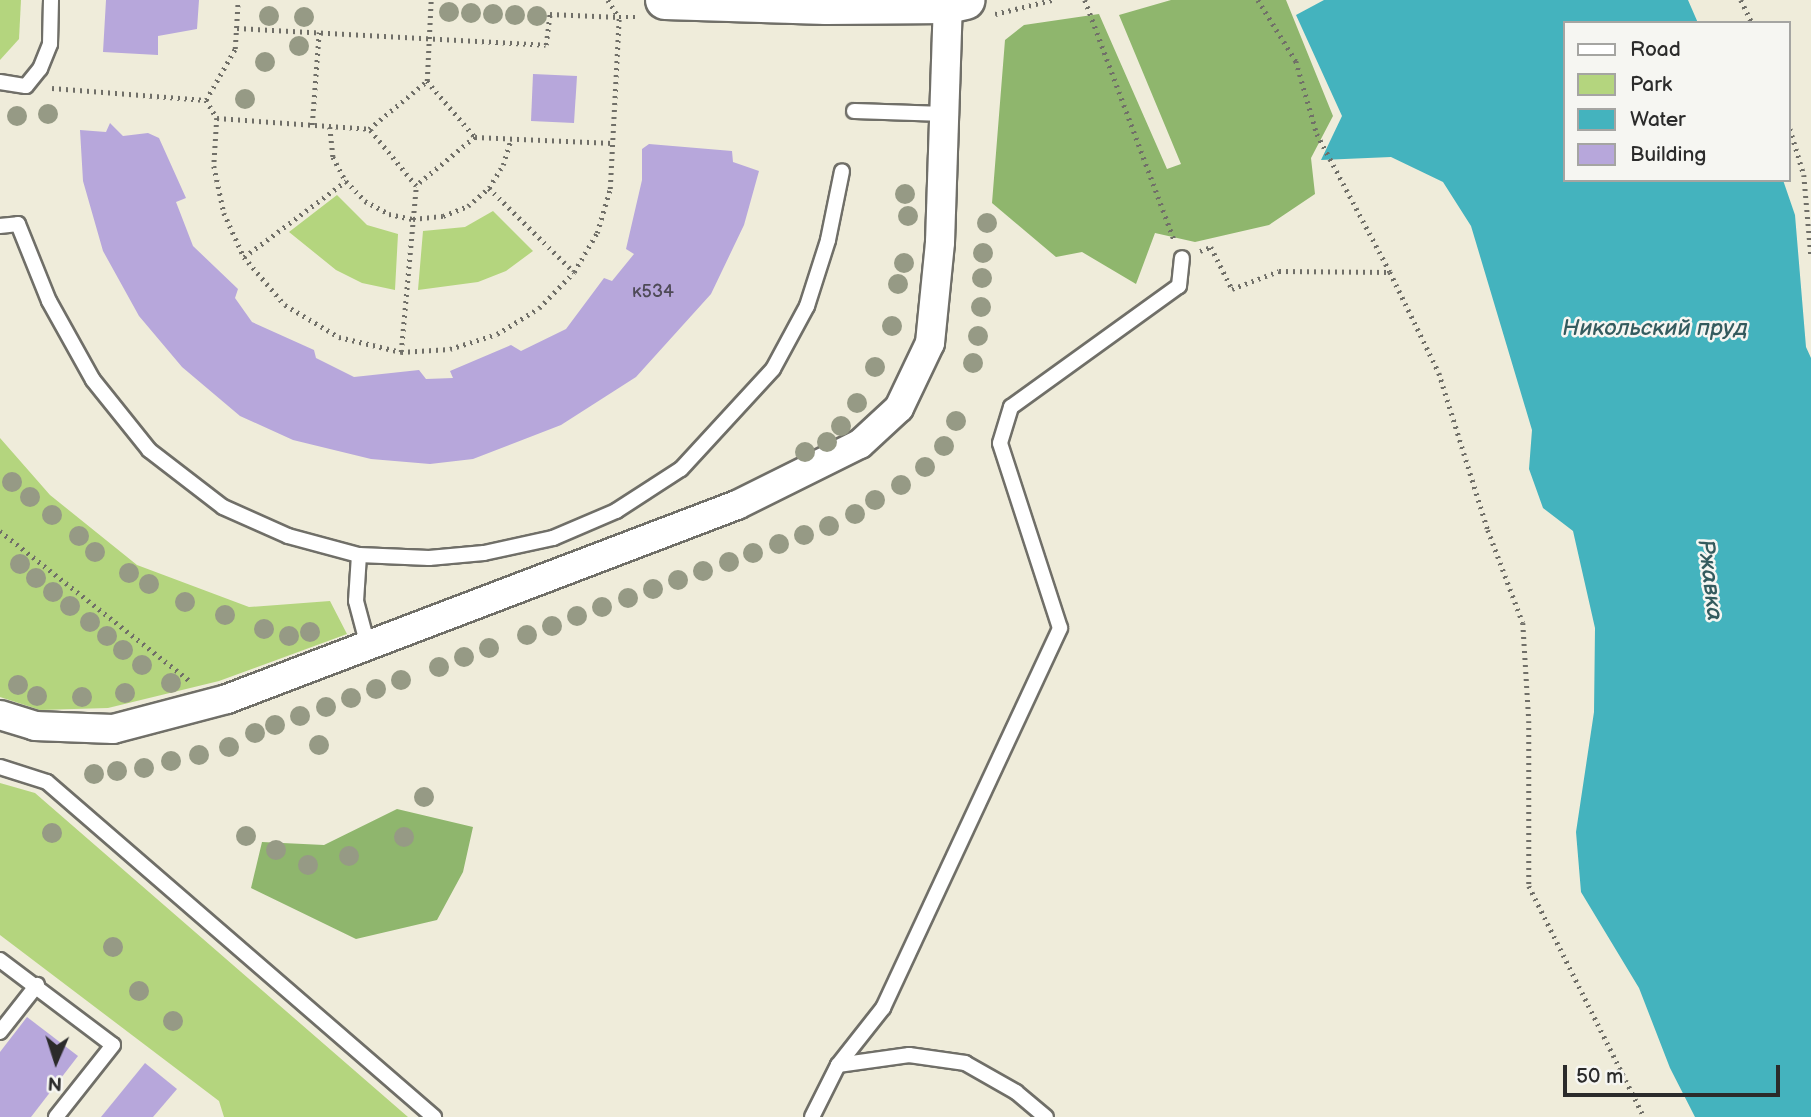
<!DOCTYPE html>
<meta charset="utf-8">
<style>
body{margin:0}
#map{position:relative;width:1811px;height:1117px;overflow:hidden;background:#efecda;font-family:"Balsamiq Sans",sans-serif}
div>[style]{position:absolute}
[style*='--x']{left:calc(var(--x)*1px);top:calc(var(--y)*1px);width:calc(var(--w)*1px);rotate:calc(var(--a)*1deg)}
.green>*{inset:0;background:#b4d57e}
.forest>*{inset:0;background:#8fb66d}
.water>*{inset:0;background:#44b3be}
.building>*{inset:0;background:#b7a7db}
.path>*{height:4.5px;margin-top:-2.25px;transform-origin:0;background:repeating-linear-gradient(90deg,#706f68 0 2px,transparent 0 7px)}
.roads{filter:drop-shadow(2px 0 #706f68) drop-shadow(-2px 0 #706f68) drop-shadow(0 2px #706f68) drop-shadow(0 -2px #706f68)}
.lane>*{height:14px;margin:-7px;padding:0 7px;transform-origin:7px;border-radius:7px;background:#fff}
.street>*{height:28px;margin:-14px;padding:0 14px;transform-origin:14px;border-radius:14px;background:#fff}
.secondary>*{height:38px;margin:-19px;padding:0 19px;transform-origin:19px;border-radius:19px;background:#fff}
.trees>*{width:20px;height:20px;margin:-10px;border-radius:50%;background:#969a85}
span{translate:-50% -50%;white-space:nowrap;text-align:center;line-height:1.15;-webkit-text-stroke:5px #f6f6f2;paint-order:stroke}
.number-label{font-size:18px;color:#4e4a57}
.number-label span{-webkit-text-stroke-width:0}
.water-label{font-size:23px;color:#345b5e;font-style:italic}
.legend{position:absolute;left:1563px;top:21px;width:228px;height:161px;box-sizing:border-box;background:#f6f6f2;border:2px solid #a5a5a2;margin:0;padding:9px 12px;list-style:none;font-size:21px;color:#2b2b2b}
.legend li{display:flex;align-items:center;gap:14px;height:35px}
.legend b{width:35px;border:2px solid #a5a5a2}
.north{position:absolute;left:21px;top:1026px;width:70px;height:70px;-webkit-text-stroke:5px #f6f6f2;paint-order:stroke;rotate:183deg;font-size:19px;font-weight:700;line-height:28px;text-align:center;color:#2b2b2b}
.north::after{content:'';display:block;margin:auto;width:24px;height:32px;background:#2b2b2b;clip-path:polygon(50% 0,100% 100%,50% 72%,0 100%)}
.scale{position:absolute;left:1563px;top:1065px;width:217px;height:32px;box-sizing:border-box;border:4px solid #2b2b2b;border-top:0;padding-left:9px;font-size:21px;line-height:24px;white-space:nowrap;color:#2b2b2b;-webkit-text-stroke:5px #f6f6f2;paint-order:stroke}
</style>
<div id="map">
<div class="green">
<div style="clip-path:polygon(0 0,21px 0,19px 39px,0 60px)"></div>
<div style="clip-path:polygon(337px 195px,367px 225px,398px 234px,395px 290px,362px 283px,336px 270px,289px 232px)"></div>
<div style="clip-path:polygon(493px 211px,533px 251px,506px 271px,478px 282px,418px 290px,423px 231px,465px 227px)"></div>
<div style="clip-path:polygon(0 438px,50px 495px,137px 565px,249px 607px,330px 601px,347px 634px,219px 681px,108px 708px,40px 710px,0 697px)"></div>
<div style="clip-path:polygon(0 783px,35px 793px,408px 1117px,224px 1117px,219px 1101px,0 935px)"></div>
</div>
<div class="forest">
<div style="clip-path:polygon(1171px 0,1286px 0,1333px 116px,1311px 158px,1315px 194px,1269px 225px,1195px 242px,1155px 233px,1136px 284px,1082px 252px,1056px 257px,992px 203px,1005px 40px,1024px 25px,1099px 14px,1167px 169px,1181px 164px,1119px 15px)"></div>
<div style="clip-path:polygon(397px 809px,473px 827px,463px 872px,437px 920px,356px 939px,251px 888px,262px 842px,324px 845px)"></div>
</div>
<div class="water">
<div style="clip-path:polygon(1324px 0,1688px 0,1698px 23px,1564px 23px,1564px 180px,1783px 180px,1795px 215px,1806px 347px,1811px 358px,1811px 1117px,1695px 1117px,1670px 1068px,1639px 988px,1581px 892px,1576px 832px,1594px 712px,1595px 628px,1573px 531px,1543px 508px,1529px 469px,1532px 430px,1471px 226px,1443px 182px,1391px 157px,1321px 160px,1342px 116px,1296px 15px)"></div>
</div>
<div class="building">
<div style="clip-path:polygon(106px 0,199px 0,197px 29px,158px 36px,158px 55px,103px 52px)"></div>
<div style="clip-path:polygon(533px 74px,577px 76px,574px 123px,531px 121px)"></div>
<div style="clip-path:polygon(110px 123px,123px 136px,148px 133px,159px 138px,186px 198px,176px 202px,193px 246px,238px 289px,235px 298px,252px 322px,314px 350px,316px 358px,354px 377px,419px 370px,426px 379px,453px 378px,450px 371px,511px 345px,521px 351px,566px 329px,604px 278px,612px 281px,634px 254px,626px 249px,642px 180px,642px 149px,649px 144px,732px 151px,733px 162px,759px 171px,744px 225px,711px 294px,636px 377px,561px 425px,473px 459px,430px 464px,371px 459px,293px 440px,240px 416px,182px 367px,139px 316px,103px 251px,83px 181px,80px 130px,106px 132px)"></div>
<div style="clip-path:polygon(27px 1017px,78px 1056px,31px 1117px,0 1117px,0 1052px)"></div>
<div style="clip-path:polygon(145px 1063px,177px 1089px,153px 1117px,101px 1117px)"></div>
</div>
<div class="path">
<div style="--x:608;--y:0;--w:19;--a:58"></div>
<div style="--x:1085;--y:0;--w:255;--a:69.6"></div>
<div style="--x:1258;--y:0;--w:72;--a:58.1"></div>
<div style="--x:1296;--y:61;--w:76;--a:74"></div>
<div style="--x:1317;--y:134;--w:156;--a:62.1"></div>
<div style="--x:1741;--y:0;--w:25;--a:64"></div>
<div style="--x:995;--y:14;--w:59;--a:-13.8"></div>
<div style="--x:237;--y:28;--w:309;--a:3.1"></div>
<div style="--x:546;--y:45;--w:31;--a:-83"></div>
<div style="--x:550;--y:14;--w:69;--a:2.5"></div>
<div style="--x:427;--y:81;--w:81;--a:-87.2"></div>
<div style="--x:52;--y:88;--w:154;--a:4.5"></div>
<div style="--x:206;--y:100;--w:21;--a:59"></div>
<div style="--x:217;--y:118;--w:48;--a:93.6"></div>
<div style="--x:214;--y:166;--w:48;--a:78"></div>
<div style="--x:224;--y:213;--w:48;--a:65.6"></div>
<div style="--x:244;--y:257;--w:63;--a:49.5"></div>
<div style="--x:285;--y:305;--w:63;--a:30.7"></div>
<div style="--x:339;--y:337;--w:64;--a:13.6"></div>
<div style="--x:401;--y:352;--w:49;--a:-3.5"></div>
<div style="--x:450;--y:349;--w:49;--a:-17.7"></div>
<div style="--x:497;--y:334;--w:49;--a:-31.8"></div>
<div style="--x:539;--y:308;--w:50;--a:-45.8"></div>
<div style="--x:574;--y:272;--w:45;--a:-59.5"></div>
<div style="--x:597;--y:233;--w:46;--a:-73.5"></div>
<div style="--x:610;--y:189;--w:172;--a:-87"></div>
<div style="--x:619;--y:17;--w:17;--a:0"></div>
<div style="--x:206;--y:100;--w:59;--a:-60.4"></div>
<div style="--x:235;--y:49;--w:49;--a:-86.5"></div>
<div style="--x:217;--y:118;--w:152;--a:4.1"></div>
<div style="--x:369;--y:129;--w:75;--a:-39.6"></div>
<div style="--x:427;--y:81;--w:74;--a:49.4"></div>
<div style="--x:475;--y:137;--w:77;--a:140.3"></div>
<div style="--x:416;--y:186;--w:74;--a:-129.5"></div>
<div style="--x:1788;--y:122;--w:55;--a:73.2"></div>
<div style="--x:1804;--y:175;--w:80;--a:85"></div>
<div style="--x:312;--y:125;--w:93;--a:-85.7"></div>
<div style="--x:330;--y:127;--w:30;--a:84"></div>
<div style="--x:333;--y:157;--w:27;--a:62"></div>
<div style="--x:346;--y:181;--w:28;--a:46"></div>
<div style="--x:365;--y:201;--w:27;--a:28"></div>
<div style="--x:389;--y:214;--w:25;--a:12"></div>
<div style="--x:413;--y:219;--w:30;--a:-6"></div>
<div style="--x:443;--y:216;--w:27;--a:-22"></div>
<div style="--x:468;--y:206;--w:28;--a:-41"></div>
<div style="--x:489;--y:188;--w:27;--a:-59"></div>
<div style="--x:503;--y:165;--w:27;--a:-73"></div>
<div style="--x:475;--y:137;--w:138;--a:2.5"></div>
<div style="--x:489;--y:188;--w:120;--a:44.7"></div>
<div style="--x:1200;--y:251;--w:12;--a:-20"></div>
<div style="--x:1211;--y:247;--w:47;--a:63.4"></div>
<div style="--x:1232;--y:289;--w:50;--a:-21"></div>
<div style="--x:1279;--y:271;--w:111;--a:0.5"></div>
<div style="--x:1390;--y:272;--w:112;--a:64.1"></div>
<div style="--x:1439;--y:373;--w:164;--a:72.7"></div>
<div style="--x:1488;--y:530;--w:99;--a:69.4"></div>
<div style="--x:1523;--y:623;--w:98;--a:86.5"></div>
<div style="--x:1529;--y:721;--w:165;--a:90"></div>
<div style="--x:1529;--y:886;--w:258;--a:63.5"></div>
<div style="--x:244;--y:257;--w:127;--a:-36.7"></div>
<div style="--x:401;--y:352;--w:167;--a:-84.8"></div>
<div style="--x:0;--y:531;--w:241;--a:38.3"></div>
</div>
<div class="roads">
<div class="lane">
<div style="--x:0;--y:82;--w:26;--a:9"></div>
<div style="--x:26;--y:86;--w:22;--a:-51"></div>
<div style="--x:40;--y:69;--w:27;--a:-68"></div>
<div style="--x:50;--y:44;--w:44;--a:-88.7"></div>
<div style="--x:854;--y:111;--w:91;--a:1.9"></div>
<div style="--x:0;--y:226;--w:18;--a:-6"></div>
<div style="--x:18;--y:224;--w:83;--a:68.1"></div>
<div style="--x:49;--y:301;--w:90;--a:60.9"></div>
<div style="--x:93;--y:380;--w:90;--a:51.3"></div>
<div style="--x:149;--y:450;--w:93;--a:37.6"></div>
<div style="--x:223;--y:507;--w:71;--a:24"></div>
<div style="--x:288;--y:536;--w:73;--a:15"></div>
<div style="--x:359;--y:555;--w:70;--a:2.5"></div>
<div style="--x:429;--y:558;--w:55;--a:-5.2"></div>
<div style="--x:484;--y:553;--w:71;--a:-12.3"></div>
<div style="--x:553;--y:538;--w:69;--a:-23.2"></div>
<div style="--x:616;--y:511;--w:77;--a:-32.9"></div>
<div style="--x:681;--y:469;--w:136;--a:-47.4"></div>
<div style="--x:773;--y:369;--w:72;--a:-61.6"></div>
<div style="--x:807;--y:306;--w:69;--a:-72.3"></div>
<div style="--x:828;--y:240;--w:70;--a:-78.5"></div>
<div style="--x:359;--y:555;--w:46;--a:93.7"></div>
<div style="--x:356;--y:601;--w:47;--a:75.1"></div>
<div style="--x:0;--y:767;--w:49;--a:17.7"></div>
<div style="--x:47;--y:782;--w:512;--a:40.88"></div>
<div style="--x:0;--y:960;--w:141;--a:37"></div>
<div style="--x:113;--y:1045;--w:92;--a:128.4"></div>
<div style="--x:0;--y:1032;--w:60;--a:-51.8"></div>
<div style="--x:838;--y:1065;--w:72;--a:-8"></div>
<div style="--x:909;--y:1055;--w:57;--a:8.1"></div>
<div style="--x:965;--y:1063;--w:59;--a:29.6"></div>
<div style="--x:1016;--y:1092;--w:39;--a:40"></div>
<div style="--x:812;--y:1117;--w:58;--a:-63.4"></div>
<div style="--x:838;--y:1065;--w:73;--a:-51.7"></div>
<div style="--x:883;--y:1008;--w:419;--a:-65"></div>
<div style="--x:1060;--y:628;--w:194;--a:-108"></div>
<div style="--x:1000;--y:443;--w:38;--a:-73"></div>
<div style="--x:1011;--y:407;--w:207;--a:-35.8"></div>
<div style="--x:1179;--y:286;--w:28;--a:-84"></div>
</div>
<div class="street">
<div style="--x:0;--y:715;--w:37;--a:17"></div>
<div style="--x:35;--y:726;--w:78;--a:2.2"></div>
<div style="--x:113;--y:729;--w:118;--a:-14.7"></div>
<div style="--x:227;--y:699;--w:546;--a:-20.83"></div>
<div style="--x:737;--y:505;--w:137;--a:-26.4"></div>
<div style="--x:860;--y:444;--w:53;--a:-42.7"></div>
<div style="--x:899;--y:408;--w:72;--a:-64.5"></div>
<div style="--x:930;--y:343;--w:101;--a:-84.3"></div>
<div style="--x:940;--y:242;--w:242;--a:-88.1"></div>
</div>
<div class="secondary">
<div style="--x:665;--y:0;--w:161;--a:1.8"></div>
<div style="--x:826;--y:5;--w:122;--a:-0.5"></div>
<div style="--x:948;--y:4;--w:18;--a:-13"></div>
</div>
</div>
<div class="trees">
<div style="left:449px;top:12px"></div>
<div style="left:471px;top:13px"></div>
<div style="left:493px;top:14px"></div>
<div style="left:515px;top:15px"></div>
<div style="left:269px;top:16px"></div>
<div style="left:537px;top:16px"></div>
<div style="left:304px;top:17px"></div>
<div style="left:299px;top:46px"></div>
<div style="left:265px;top:62px"></div>
<div style="left:245px;top:99px"></div>
<div style="left:48px;top:114px"></div>
<div style="left:17px;top:116px"></div>
<div style="left:905px;top:194px"></div>
<div style="left:908px;top:216px"></div>
<div style="left:987px;top:223px"></div>
<div style="left:983px;top:253px"></div>
<div style="left:904px;top:263px"></div>
<div style="left:982px;top:278px"></div>
<div style="left:898px;top:284px"></div>
<div style="left:981px;top:307px"></div>
<div style="left:892px;top:326px"></div>
<div style="left:978px;top:336px"></div>
<div style="left:973px;top:363px"></div>
<div style="left:875px;top:367px"></div>
<div style="left:857px;top:403px"></div>
<div style="left:956px;top:421px"></div>
<div style="left:841px;top:426px"></div>
<div style="left:827px;top:442px"></div>
<div style="left:944px;top:446px"></div>
<div style="left:805px;top:452px"></div>
<div style="left:925px;top:467px"></div>
<div style="left:12px;top:482px"></div>
<div style="left:901px;top:485px"></div>
<div style="left:30px;top:497px"></div>
<div style="left:875px;top:500px"></div>
<div style="left:855px;top:514px"></div>
<div style="left:52px;top:515px"></div>
<div style="left:829px;top:526px"></div>
<div style="left:804px;top:535px"></div>
<div style="left:79px;top:536px"></div>
<div style="left:779px;top:544px"></div>
<div style="left:95px;top:552px"></div>
<div style="left:753px;top:553px"></div>
<div style="left:729px;top:562px"></div>
<div style="left:20px;top:564px"></div>
<div style="left:703px;top:571px"></div>
<div style="left:129px;top:573px"></div>
<div style="left:36px;top:578px"></div>
<div style="left:678px;top:580px"></div>
<div style="left:149px;top:584px"></div>
<div style="left:653px;top:589px"></div>
<div style="left:53px;top:592px"></div>
<div style="left:628px;top:598px"></div>
<div style="left:185px;top:602px"></div>
<div style="left:70px;top:606px"></div>
<div style="left:602px;top:607px"></div>
<div style="left:225px;top:615px"></div>
<div style="left:577px;top:616px"></div>
<div style="left:90px;top:622px"></div>
<div style="left:552px;top:626px"></div>
<div style="left:264px;top:629px"></div>
<div style="left:310px;top:632px"></div>
<div style="left:527px;top:635px"></div>
<div style="left:107px;top:636px"></div>
<div style="left:289px;top:636px"></div>
<div style="left:489px;top:648px"></div>
<div style="left:123px;top:650px"></div>
<div style="left:464px;top:657px"></div>
<div style="left:142px;top:665px"></div>
<div style="left:439px;top:667px"></div>
<div style="left:401px;top:680px"></div>
<div style="left:171px;top:683px"></div>
<div style="left:18px;top:685px"></div>
<div style="left:376px;top:689px"></div>
<div style="left:125px;top:693px"></div>
<div style="left:37px;top:696px"></div>
<div style="left:82px;top:697px"></div>
<div style="left:351px;top:698px"></div>
<div style="left:326px;top:707px"></div>
<div style="left:300px;top:716px"></div>
<div style="left:275px;top:725px"></div>
<div style="left:255px;top:733px"></div>
<div style="left:319px;top:745px"></div>
<div style="left:229px;top:747px"></div>
<div style="left:199px;top:755px"></div>
<div style="left:171px;top:761px"></div>
<div style="left:144px;top:768px"></div>
<div style="left:117px;top:771px"></div>
<div style="left:94px;top:774px"></div>
<div style="left:424px;top:797px"></div>
<div style="left:52px;top:833px"></div>
<div style="left:246px;top:836px"></div>
<div style="left:404px;top:837px"></div>
<div style="left:276px;top:850px"></div>
<div style="left:349px;top:856px"></div>
<div style="left:308px;top:865px"></div>
<div style="left:113px;top:947px"></div>
<div style="left:139px;top:991px"></div>
<div style="left:173px;top:1021px"></div>
</div>
<div class="number-label">
<span style="left:653px;top:292px">к534</span>
</div>
<div class="water-label">
<span style="left:1655px;top:328px">Никольский пруд</span>
<span style="left:1710px;top:580px;rotate:83deg">Ржавка</span>
</div>
<ul class="legend">
<li><b style="height:9px;background:#fff"></b>Road</li>
<li><b style="height:19px;background:#b4d57e"></b>Park</li>
<li><b style="height:19px;background:#44b3be"></b>Water</li>
<li><b style="height:19px;background:#b7a7db"></b>Building</li>
</ul>
<div class="north">N</div>
<div class="scale">50 m</div>
</div>
